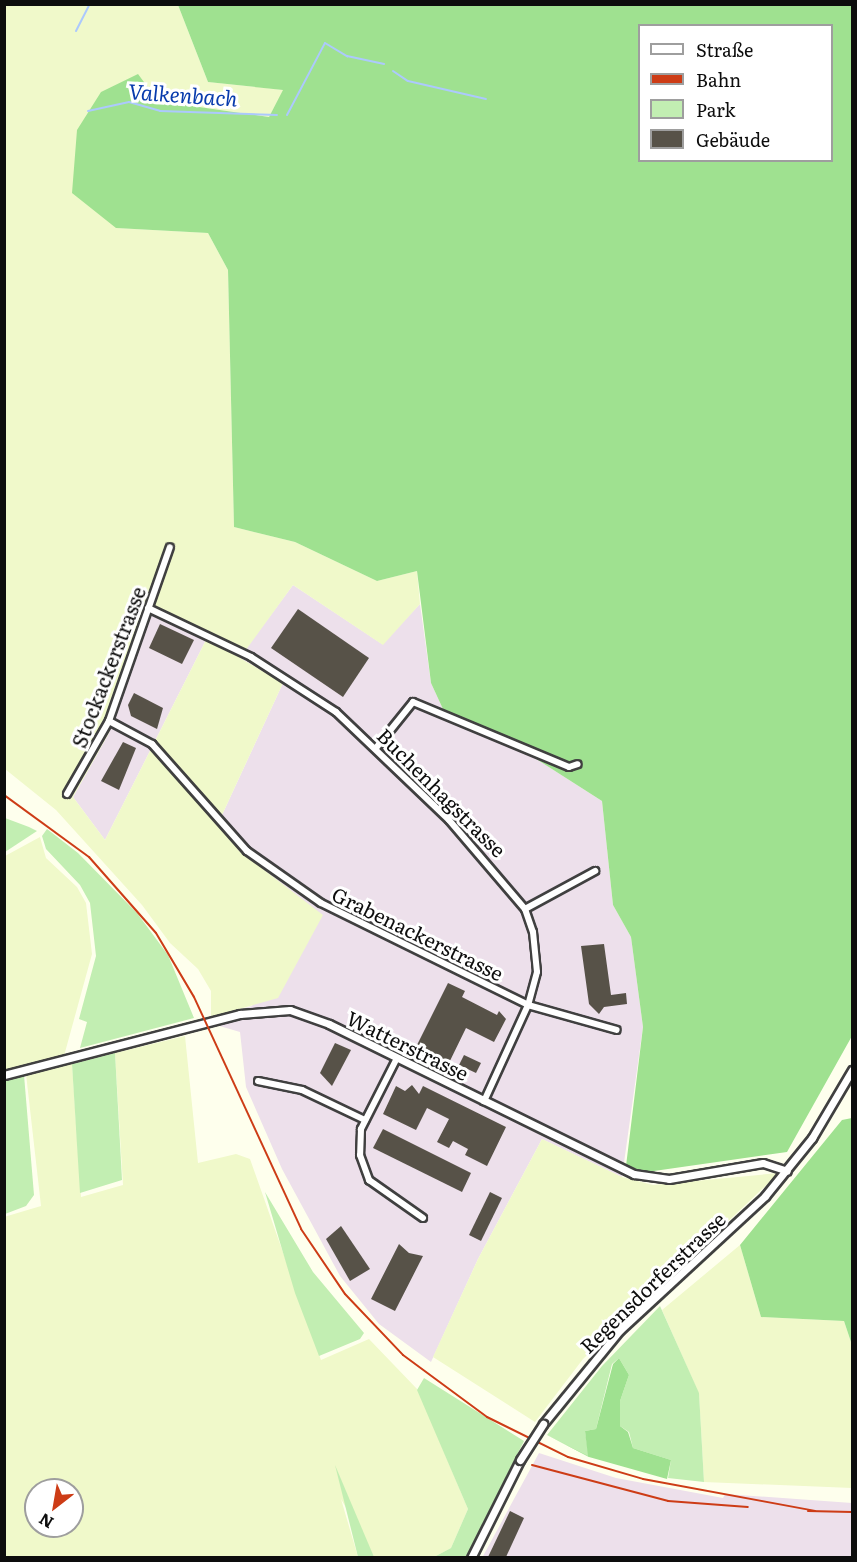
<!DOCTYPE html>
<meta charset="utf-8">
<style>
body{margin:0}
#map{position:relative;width:857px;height:1562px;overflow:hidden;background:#feffed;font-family:Literata,serif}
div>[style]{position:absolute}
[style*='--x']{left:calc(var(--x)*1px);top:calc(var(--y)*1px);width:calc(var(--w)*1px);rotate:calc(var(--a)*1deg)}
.industrial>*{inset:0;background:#ede0eb}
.farmland>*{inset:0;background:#f0f9ca}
.green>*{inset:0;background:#c2eeb2}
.forest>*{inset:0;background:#9fe190}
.stream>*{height:2px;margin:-1px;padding:0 1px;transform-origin:1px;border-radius:1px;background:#acc9fd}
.building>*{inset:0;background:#575248}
.roads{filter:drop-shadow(2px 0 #404040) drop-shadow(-2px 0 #404040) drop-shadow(0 2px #404040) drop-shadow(0 -2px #404040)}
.minor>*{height:6px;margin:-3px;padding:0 3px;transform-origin:3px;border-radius:3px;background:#fff}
.tertiary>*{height:7px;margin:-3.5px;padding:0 3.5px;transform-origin:3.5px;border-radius:3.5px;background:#fff}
.rail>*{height:2px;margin:-1px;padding:0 1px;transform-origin:1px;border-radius:1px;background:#cd3c16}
.bridges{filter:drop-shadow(2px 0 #404040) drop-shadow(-2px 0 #404040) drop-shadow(0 2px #404040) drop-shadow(0 -2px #404040)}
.tertiary-bridge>*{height:7px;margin:-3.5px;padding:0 3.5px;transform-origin:3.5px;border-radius:3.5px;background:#fff}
span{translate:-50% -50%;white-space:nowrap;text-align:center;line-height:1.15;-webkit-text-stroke:6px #fff;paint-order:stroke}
.street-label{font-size:20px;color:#0d0d0d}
.water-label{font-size:21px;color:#083bad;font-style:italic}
.frame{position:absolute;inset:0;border:6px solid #0d0d0d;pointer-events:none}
.legend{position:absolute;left:638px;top:24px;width:195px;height:138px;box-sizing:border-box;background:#fff;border:2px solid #9e9e9e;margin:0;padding:8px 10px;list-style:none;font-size:18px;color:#0d0d0d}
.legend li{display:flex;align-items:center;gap:12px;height:30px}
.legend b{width:30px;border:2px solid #9e9e9e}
.north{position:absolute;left:24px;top:1478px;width:60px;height:60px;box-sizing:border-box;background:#fff;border:2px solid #9e9e9e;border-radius:50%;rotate:211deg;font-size:16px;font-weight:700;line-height:24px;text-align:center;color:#0d0d0d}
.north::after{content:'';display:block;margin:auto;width:21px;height:27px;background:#cd3c16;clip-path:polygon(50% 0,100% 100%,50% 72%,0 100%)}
</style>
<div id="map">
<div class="industrial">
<div style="clip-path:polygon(293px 585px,382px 644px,420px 604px,431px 683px,448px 720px,530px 755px,602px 801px,613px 905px,631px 937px,643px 1027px,622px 1177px,542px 1139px,478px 1259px,431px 1362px,379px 1324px,340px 1276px,282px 1169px,246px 1087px,240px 1032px,216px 1025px,211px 1017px,252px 1006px,294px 894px,238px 850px,222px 815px,283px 683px,239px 658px)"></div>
<div style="clip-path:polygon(151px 612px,207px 638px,105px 840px,73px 797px,109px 733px)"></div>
<div style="clip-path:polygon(539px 1453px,616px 1478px,723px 1498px,725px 1494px,852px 1503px,852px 1557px,482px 1558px)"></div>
</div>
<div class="farmland">
<div style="clip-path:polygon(evenodd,4px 5px,178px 5px,208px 82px,284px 90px,269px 117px,158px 101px,116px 228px,208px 233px,228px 270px,234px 527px,295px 542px,377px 581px,417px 571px,420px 604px,383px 645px,293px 585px,240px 658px,283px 683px,222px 815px,238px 850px,323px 915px,278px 998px,211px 1017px,211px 991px,198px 969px,170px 943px,142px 905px,56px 810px,5px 769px,4px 5px,150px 612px,207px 638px,105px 840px,73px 797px,109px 733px,150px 612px)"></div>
<div style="clip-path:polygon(40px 837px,46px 858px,77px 887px,86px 903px,92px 954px,64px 1056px,5px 1071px,5px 856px)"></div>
<div style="clip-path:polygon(evenodd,185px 1036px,198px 1163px,236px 1154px,250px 1159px,321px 1360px,369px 1339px,418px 1390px,468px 1509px,451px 1548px,434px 1557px,374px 1557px,341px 1499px,358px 1557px,5px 1557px,4px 1217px,41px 1206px,26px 1074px,72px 1064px,81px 1197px,123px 1185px,115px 1053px,185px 1036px,36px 1490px,72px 1490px,72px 1526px,36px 1526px,36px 1490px)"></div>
<div style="clip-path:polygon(542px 1139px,622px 1177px,653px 1185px,779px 1173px,583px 1359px,535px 1422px,433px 1357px,478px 1259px)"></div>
<div style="clip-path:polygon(740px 1245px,761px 1317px,844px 1321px,852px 1345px,852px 1488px,704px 1482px,699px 1394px,662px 1310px)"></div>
</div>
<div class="green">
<div style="clip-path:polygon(5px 818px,29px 827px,37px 831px,5px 852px)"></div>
<div style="clip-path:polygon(47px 829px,78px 853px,137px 913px,168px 955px,194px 1018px,80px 1048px,87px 1022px,79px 1019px,96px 956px,90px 903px,80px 885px,46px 849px,42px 836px)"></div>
<div style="clip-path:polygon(115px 1053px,122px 1180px,80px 1193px,72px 1064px)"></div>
<div style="clip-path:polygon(24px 1075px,34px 1195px,26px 1206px,5px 1214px,5px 1080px)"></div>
<div style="clip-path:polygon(265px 1192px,313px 1272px,364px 1333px,360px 1339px,319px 1356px,295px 1293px)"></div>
<div style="clip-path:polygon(660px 1306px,699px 1393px,704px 1482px,668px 1478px,671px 1460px,633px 1448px,629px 1432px,620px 1426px,620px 1401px,629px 1375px,619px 1358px,612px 1364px,596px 1429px,585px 1431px,589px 1457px,547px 1435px,602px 1366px)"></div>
<div style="clip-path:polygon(424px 1378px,524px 1441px,466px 1557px,434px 1557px,451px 1548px,468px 1509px,417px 1390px)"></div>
<div style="clip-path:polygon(335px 1465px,374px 1557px,358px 1557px)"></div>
</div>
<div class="forest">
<div style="clip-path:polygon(evenodd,178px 5px,852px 5px,852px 1036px,787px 1152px,647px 1172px,626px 1166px,643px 1027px,631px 937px,613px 905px,602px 801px,530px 755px,448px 720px,431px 683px,417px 571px,377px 581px,295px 542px,234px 527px,228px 270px,208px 233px,116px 228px,72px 193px,77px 130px,101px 92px,138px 74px,158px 101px,269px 117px,283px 90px,208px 82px,178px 5px,640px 26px,832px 26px,832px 160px,640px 160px,640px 26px)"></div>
<div style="clip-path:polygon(852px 1118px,852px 1345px,844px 1321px,761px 1317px,740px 1245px,842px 1120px)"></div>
<div style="clip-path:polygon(619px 1358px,629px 1375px,620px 1401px,620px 1426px,628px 1432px,633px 1448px,671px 1460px,667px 1479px,589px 1457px,547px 1435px,588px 1456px,585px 1431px,596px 1429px,613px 1364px)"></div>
</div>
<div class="stream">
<div style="--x:76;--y:31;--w:30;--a:-63"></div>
<div style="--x:393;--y:71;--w:18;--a:34"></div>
<div style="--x:408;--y:81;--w:80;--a:13"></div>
<div style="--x:88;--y:111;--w:42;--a:-12.4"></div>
<div style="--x:129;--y:102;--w:32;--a:16"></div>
<div style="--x:160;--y:111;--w:117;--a:2"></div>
<div style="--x:287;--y:115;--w:81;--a:-62.2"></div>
<div style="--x:325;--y:43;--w:26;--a:31"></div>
<div style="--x:347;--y:56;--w:38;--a:12"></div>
</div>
<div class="building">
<div style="clip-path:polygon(298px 609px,369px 658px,343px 697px,271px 648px)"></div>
<div style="clip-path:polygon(160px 624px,194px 640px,182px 664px,149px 648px)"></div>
<div style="clip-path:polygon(134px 693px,163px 708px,157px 729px,131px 716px,128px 705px)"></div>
<div style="clip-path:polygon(123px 742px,136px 748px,119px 790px,101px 781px)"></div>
<div style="clip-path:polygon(604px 944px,611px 995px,626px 993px,627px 1004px,604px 1007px,599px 1014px,589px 1004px,581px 946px)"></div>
<div style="clip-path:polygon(448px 983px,465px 991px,462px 997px,497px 1015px,499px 1011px,506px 1019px,494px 1042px,466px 1028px,446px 1069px,413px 1053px)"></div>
<div style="clip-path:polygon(335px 1043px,351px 1050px,332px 1086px,320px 1073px)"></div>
<div style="clip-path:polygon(464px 1055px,481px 1063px,476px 1073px,459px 1065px)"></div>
<div style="clip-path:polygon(412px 1085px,419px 1094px,423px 1086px,506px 1127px,487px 1166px,465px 1155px,468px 1149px,453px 1141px,449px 1148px,437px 1142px,449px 1119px,427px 1108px,416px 1130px,383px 1114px,396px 1086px,405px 1091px)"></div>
<div style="clip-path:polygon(383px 1129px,471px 1173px,462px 1192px,373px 1148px)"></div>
<div style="clip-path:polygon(490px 1192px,502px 1198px,481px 1241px,469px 1235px)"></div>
<div style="clip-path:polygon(341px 1226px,370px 1269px,350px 1281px,326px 1239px)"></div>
<div style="clip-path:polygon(399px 1244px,409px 1253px,423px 1256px,395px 1311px,371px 1299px)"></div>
<div style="clip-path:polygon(510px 1511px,524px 1518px,506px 1557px,488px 1557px)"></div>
</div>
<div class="roads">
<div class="minor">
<div style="--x:148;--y:608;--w:114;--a:25.4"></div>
<div style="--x:251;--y:657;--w:101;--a:32.9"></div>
<div style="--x:336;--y:712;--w:156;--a:43.7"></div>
<div style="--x:449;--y:820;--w:117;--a:49.5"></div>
<div style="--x:525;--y:909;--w:24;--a:71"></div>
<div style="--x:533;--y:932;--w:40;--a:84.3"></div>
<div style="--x:537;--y:972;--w:34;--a:105"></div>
<div style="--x:528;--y:1005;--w:106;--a:114.6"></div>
<div style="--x:109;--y:721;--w:49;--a:28.1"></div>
<div style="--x:152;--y:744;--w:143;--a:48.4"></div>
<div style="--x:247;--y:851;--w:90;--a:35.1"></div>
<div style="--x:321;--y:903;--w:231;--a:26.2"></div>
<div style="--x:528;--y:1005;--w:92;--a:15.7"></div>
<div style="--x:376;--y:748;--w:59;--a:-51.2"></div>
<div style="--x:413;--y:702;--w:169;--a:22.6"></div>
<div style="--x:569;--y:767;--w:9;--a:-18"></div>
<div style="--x:67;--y:794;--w:84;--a:-60.1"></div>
<div style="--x:109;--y:721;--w:184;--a:-70.7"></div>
<div style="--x:525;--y:909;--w:80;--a:-28.5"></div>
<div style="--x:397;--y:1058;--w:80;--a:116.9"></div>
<div style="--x:361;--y:1129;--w:26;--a:92"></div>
<div style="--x:360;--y:1155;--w:27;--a:70"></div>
<div style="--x:369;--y:1180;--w:66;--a:35.1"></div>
<div style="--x:258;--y:1081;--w:45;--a:11.6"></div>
<div style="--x:302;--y:1090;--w:70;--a:25.5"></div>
</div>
<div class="tertiary">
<div style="--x:4;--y:1075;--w:244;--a:-14.5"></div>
<div style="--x:240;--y:1014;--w:50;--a:-4.6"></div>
<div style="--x:290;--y:1010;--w:41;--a:19.7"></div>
<div style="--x:329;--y:1024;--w:340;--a:26.2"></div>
<div style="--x:634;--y:1174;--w:35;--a:8"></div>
<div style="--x:669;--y:1179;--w:95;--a:-9.7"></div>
<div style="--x:763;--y:1163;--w:25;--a:18"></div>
<div style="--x:543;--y:1424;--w:122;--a:-50.7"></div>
<div style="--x:620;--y:1330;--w:197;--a:-42.7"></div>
<div style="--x:765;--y:1196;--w:75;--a:-51"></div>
<div style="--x:812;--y:1138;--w:79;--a:-59.5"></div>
<div style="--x:471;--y:1558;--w:110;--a:-63.4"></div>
</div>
</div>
<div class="rail">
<div style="--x:4;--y:795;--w:105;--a:36.1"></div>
<div style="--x:89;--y:857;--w:101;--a:48.6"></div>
<div style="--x:156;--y:933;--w:74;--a:59.3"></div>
<div style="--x:194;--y:997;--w:255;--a:65.2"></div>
<div style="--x:301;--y:1229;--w:78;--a:55.9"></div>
<div style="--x:345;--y:1294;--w:84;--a:46.4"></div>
<div style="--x:403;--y:1355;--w:104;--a:36.4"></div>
<div style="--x:487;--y:1417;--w:90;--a:26.3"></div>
<div style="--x:568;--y:1457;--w:78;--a:16.3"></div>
<div style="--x:643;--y:1479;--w:175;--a:10.5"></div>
<div style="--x:532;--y:1465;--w:141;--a:14.8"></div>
<div style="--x:668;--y:1501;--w:80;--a:4.3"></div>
<div style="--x:808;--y:1511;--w:44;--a:1.3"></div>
</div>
<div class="bridges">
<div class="tertiary-bridge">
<div style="--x:520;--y:1460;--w:43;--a:-57.4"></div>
</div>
</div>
<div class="street-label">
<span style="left:108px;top:667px;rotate:-69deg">Stockackerstrasse</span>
<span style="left:442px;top:792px;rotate:45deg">Buchenhagstrasse</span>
<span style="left:418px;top:933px;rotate:26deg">Grabenackerstrasse</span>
<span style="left:408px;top:1045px;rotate:26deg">Watterstrasse</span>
<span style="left:652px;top:1282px;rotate:-44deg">Regensdorferstrasse</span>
</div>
<div class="water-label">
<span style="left:183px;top:94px;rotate:4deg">Valkenbach</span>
</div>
<div class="frame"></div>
<ul class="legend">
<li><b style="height:8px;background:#fff"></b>Straße</li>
<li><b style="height:8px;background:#cd3c16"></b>Bahn</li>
<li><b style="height:16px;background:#c2eeb2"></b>Park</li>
<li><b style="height:16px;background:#575248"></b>Gebäude</li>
</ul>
<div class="north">N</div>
</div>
